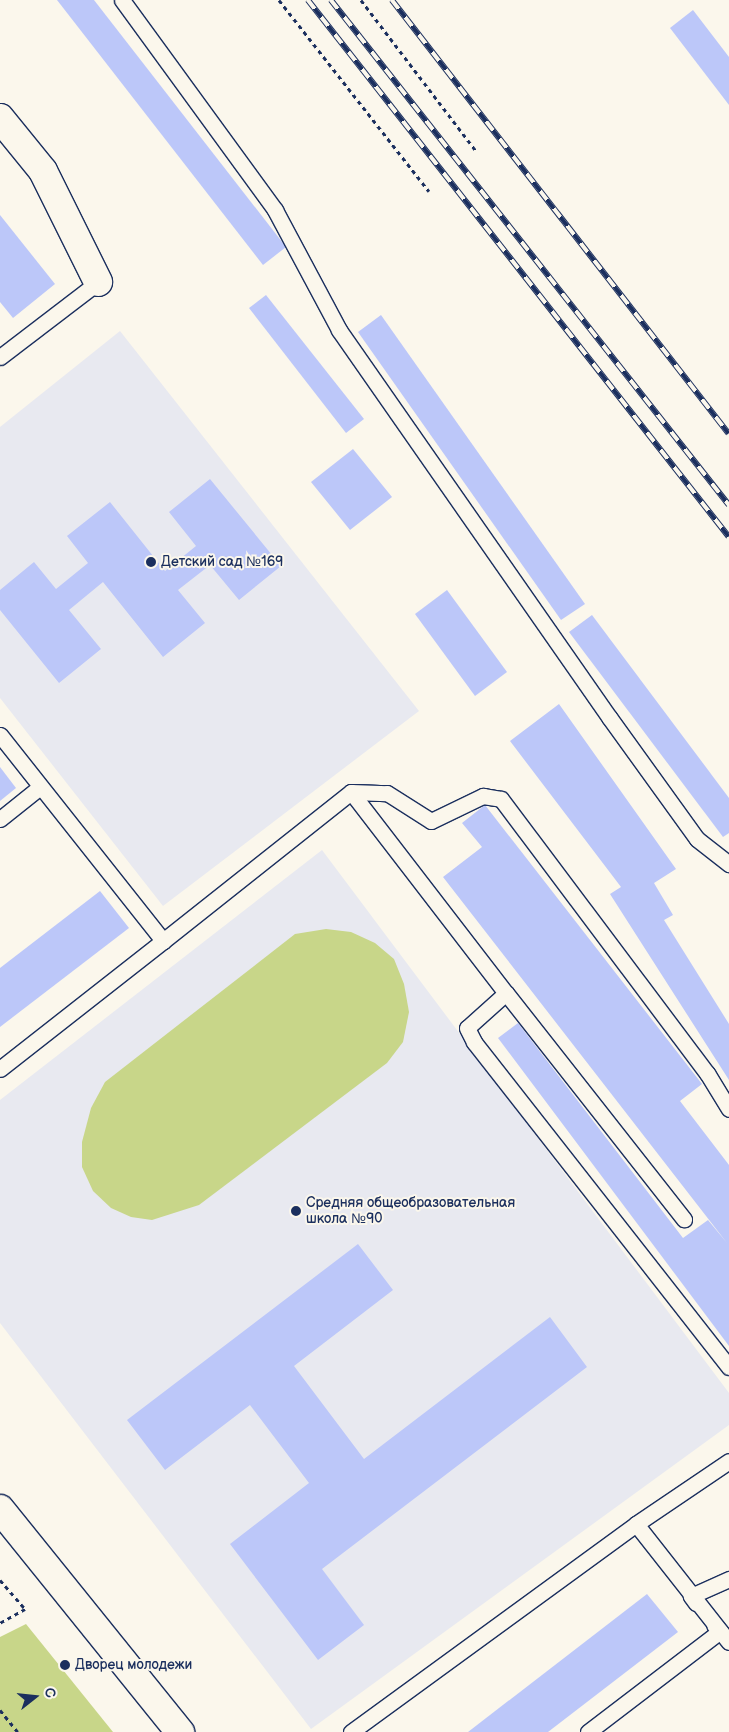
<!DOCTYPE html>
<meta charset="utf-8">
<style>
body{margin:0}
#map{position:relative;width:729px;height:1732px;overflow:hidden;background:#fbf7ec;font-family:"Balsamiq Sans",sans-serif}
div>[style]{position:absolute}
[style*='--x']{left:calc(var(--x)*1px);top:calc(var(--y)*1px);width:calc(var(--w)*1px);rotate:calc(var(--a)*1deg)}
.built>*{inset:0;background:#e8e9f0}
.green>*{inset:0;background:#c8d689}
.building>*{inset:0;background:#bcc7f9}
.path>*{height:3px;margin-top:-1.5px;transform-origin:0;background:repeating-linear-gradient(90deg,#1b2f5e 0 4px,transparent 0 8px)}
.roads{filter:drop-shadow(1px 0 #1b2f5e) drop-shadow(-1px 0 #1b2f5e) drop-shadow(0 1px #1b2f5e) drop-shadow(0 -1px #1b2f5e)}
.service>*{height:15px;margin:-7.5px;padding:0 7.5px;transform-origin:7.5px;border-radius:7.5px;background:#fbf7ec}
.minor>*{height:28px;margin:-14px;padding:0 14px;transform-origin:14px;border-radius:14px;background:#fbf7ec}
.secondary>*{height:28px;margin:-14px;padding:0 14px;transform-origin:14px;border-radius:14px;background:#fbf7ec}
.rail>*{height:5.5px;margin-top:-2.75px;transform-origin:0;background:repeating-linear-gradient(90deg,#fbf7ec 0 11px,#1b2f5e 0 22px);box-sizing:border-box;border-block:1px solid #1b2f5e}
.dots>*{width:14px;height:14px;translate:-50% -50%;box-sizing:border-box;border:2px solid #fbf7ec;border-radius:50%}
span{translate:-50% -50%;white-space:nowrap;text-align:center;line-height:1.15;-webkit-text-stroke:4px #fbf7ec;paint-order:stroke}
.poi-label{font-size:14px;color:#1b2f5e}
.left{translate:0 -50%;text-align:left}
.north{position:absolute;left:10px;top:1672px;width:50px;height:50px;-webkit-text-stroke:4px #fbf7ec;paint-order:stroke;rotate:74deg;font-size:14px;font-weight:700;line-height:20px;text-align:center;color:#1b2f5e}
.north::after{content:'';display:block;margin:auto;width:18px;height:22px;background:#1b2f5e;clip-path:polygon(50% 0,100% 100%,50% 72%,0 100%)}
</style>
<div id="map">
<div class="built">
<div style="clip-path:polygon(120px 331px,419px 711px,163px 906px,0 698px,0 427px)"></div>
<div style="clip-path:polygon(322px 850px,729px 1393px,729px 1425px,311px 1729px,0 1323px,0 1100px)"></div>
</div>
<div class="green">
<div style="clip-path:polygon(326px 929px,351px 932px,375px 943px,394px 959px,404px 984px,409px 1012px,403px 1042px,387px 1063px,199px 1205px,152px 1220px,131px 1217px,111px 1208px,93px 1191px,82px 1167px,82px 1142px,91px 1108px,105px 1082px,295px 934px)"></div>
<div style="clip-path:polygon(26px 1624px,113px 1732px,0 1732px,0 1637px)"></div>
</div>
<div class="building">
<div style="clip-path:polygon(57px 0,94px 0,286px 247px,263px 265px)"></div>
<div style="clip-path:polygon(693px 10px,729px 57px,729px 105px,670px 28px)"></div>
<div style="clip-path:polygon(0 215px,55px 284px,13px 318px,0 302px)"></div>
<div style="clip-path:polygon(266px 295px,364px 419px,346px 433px,249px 308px)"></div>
<div style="clip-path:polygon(381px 315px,585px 604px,561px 620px,358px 332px)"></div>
<div style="clip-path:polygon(353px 449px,392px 497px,350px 530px,311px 482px)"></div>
<div style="clip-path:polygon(210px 479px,281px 566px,239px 600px,210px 565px,178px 590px,205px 623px,163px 657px,103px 582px,69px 610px,101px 649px,59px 683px,0 610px,0 590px,34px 562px,56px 589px,88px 563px,67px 536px,110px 502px,165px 571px,196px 546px,169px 512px)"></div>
<div style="clip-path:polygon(447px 590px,507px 672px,475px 696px,415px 614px)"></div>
<div style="clip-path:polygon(592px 615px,729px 798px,729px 833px,723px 837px,569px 632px)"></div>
<div style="clip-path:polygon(559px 704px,676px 869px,654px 883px,673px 915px,664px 920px,729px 1024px,729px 1080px,610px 894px,621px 887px,510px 741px)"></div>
<div style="clip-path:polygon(0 767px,16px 788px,0 801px)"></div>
<div style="clip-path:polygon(485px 805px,702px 1084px,680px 1101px,729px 1165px,729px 1346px,498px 1038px,518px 1023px,683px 1238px,708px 1220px,727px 1243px,443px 877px,482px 847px,462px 823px)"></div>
<div style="clip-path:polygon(100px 891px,129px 928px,0 1027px,0 968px)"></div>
<div style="clip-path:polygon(358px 1244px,393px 1290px,294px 1366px,364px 1459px,550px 1317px,587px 1367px,322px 1569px,364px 1625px,318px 1660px,230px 1544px,309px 1483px,250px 1405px,165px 1470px,127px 1420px)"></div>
<div style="clip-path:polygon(647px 1594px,678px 1632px,548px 1732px,468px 1732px)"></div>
</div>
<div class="path">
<div style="--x:279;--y:0;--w:243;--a:51.9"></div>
<div style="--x:361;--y:0;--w:191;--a:52.7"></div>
<div style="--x:0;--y:1580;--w:38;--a:49"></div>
<div style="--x:25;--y:1609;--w:29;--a:151"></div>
<div style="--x:0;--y:1710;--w:28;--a:51"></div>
</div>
<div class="roads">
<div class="service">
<div style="--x:122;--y:0;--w:260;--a:53.9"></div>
<div style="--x:275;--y:210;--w:136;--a:61.9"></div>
<div style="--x:339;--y:330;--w:472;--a:55.1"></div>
<div style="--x:609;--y:717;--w:150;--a:54.2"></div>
<div style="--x:697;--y:839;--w:41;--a:38"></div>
<div style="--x:0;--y:357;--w:123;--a:-37.4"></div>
<div style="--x:0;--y:735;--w:263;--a:51.6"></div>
<div style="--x:163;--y:941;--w:207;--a:141.9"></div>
<div style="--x:351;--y:792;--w:254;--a:52.4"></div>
<div style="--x:506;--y:993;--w:52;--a:138.1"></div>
<div style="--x:467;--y:1028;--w:16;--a:63"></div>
<div style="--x:474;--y:1042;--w:413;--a:51.9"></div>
<div style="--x:0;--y:819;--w:51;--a:-38.7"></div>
<div style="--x:163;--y:941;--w:240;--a:-38.4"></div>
<div style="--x:351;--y:792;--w:36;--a:2"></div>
<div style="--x:387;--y:793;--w:52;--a:32.5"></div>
<div style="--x:431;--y:821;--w:58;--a:-25.7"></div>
<div style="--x:483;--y:796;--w:18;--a:9"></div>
<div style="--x:501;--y:799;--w:343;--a:53.1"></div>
<div style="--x:707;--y:1073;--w:42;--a:58.6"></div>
<div style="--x:506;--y:993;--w:288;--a:51.8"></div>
<div style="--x:636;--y:1524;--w:112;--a:-34.1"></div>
<div style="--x:696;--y:1603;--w:9;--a:-126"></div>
<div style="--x:691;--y:1596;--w:42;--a:-24.1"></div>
<div style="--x:351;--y:1732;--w:353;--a:-36.1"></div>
<div style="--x:636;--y:1524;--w:150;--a:51.8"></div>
<div style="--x:588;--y:1732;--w:166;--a:-37.4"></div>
<div style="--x:720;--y:1631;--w:8;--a:-135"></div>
</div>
<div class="minor">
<div style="--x:0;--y:118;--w:68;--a:50.9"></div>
<div style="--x:43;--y:171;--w:124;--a:63.6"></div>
</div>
<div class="secondary">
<div style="--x:0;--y:1509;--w:287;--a:51.1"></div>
</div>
</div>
<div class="rail">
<div style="--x:308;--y:0;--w:682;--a:51.9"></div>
<div style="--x:331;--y:0;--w:643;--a:51.76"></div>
<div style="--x:392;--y:0;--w:549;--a:52.17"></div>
</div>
<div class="dots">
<div style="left:151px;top:562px;background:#1b2f5e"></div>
<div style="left:296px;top:1211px;background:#1b2f5e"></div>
<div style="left:65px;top:1665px;background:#1b2f5e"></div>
</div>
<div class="poi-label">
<span class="left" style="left:161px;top:562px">Детский сад №169</span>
<span class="left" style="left:306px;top:1211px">Средняя общеобразовательная<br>школа №90</span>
<span class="left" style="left:75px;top:1665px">Дворец молодежи</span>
</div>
<div class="north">С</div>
</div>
